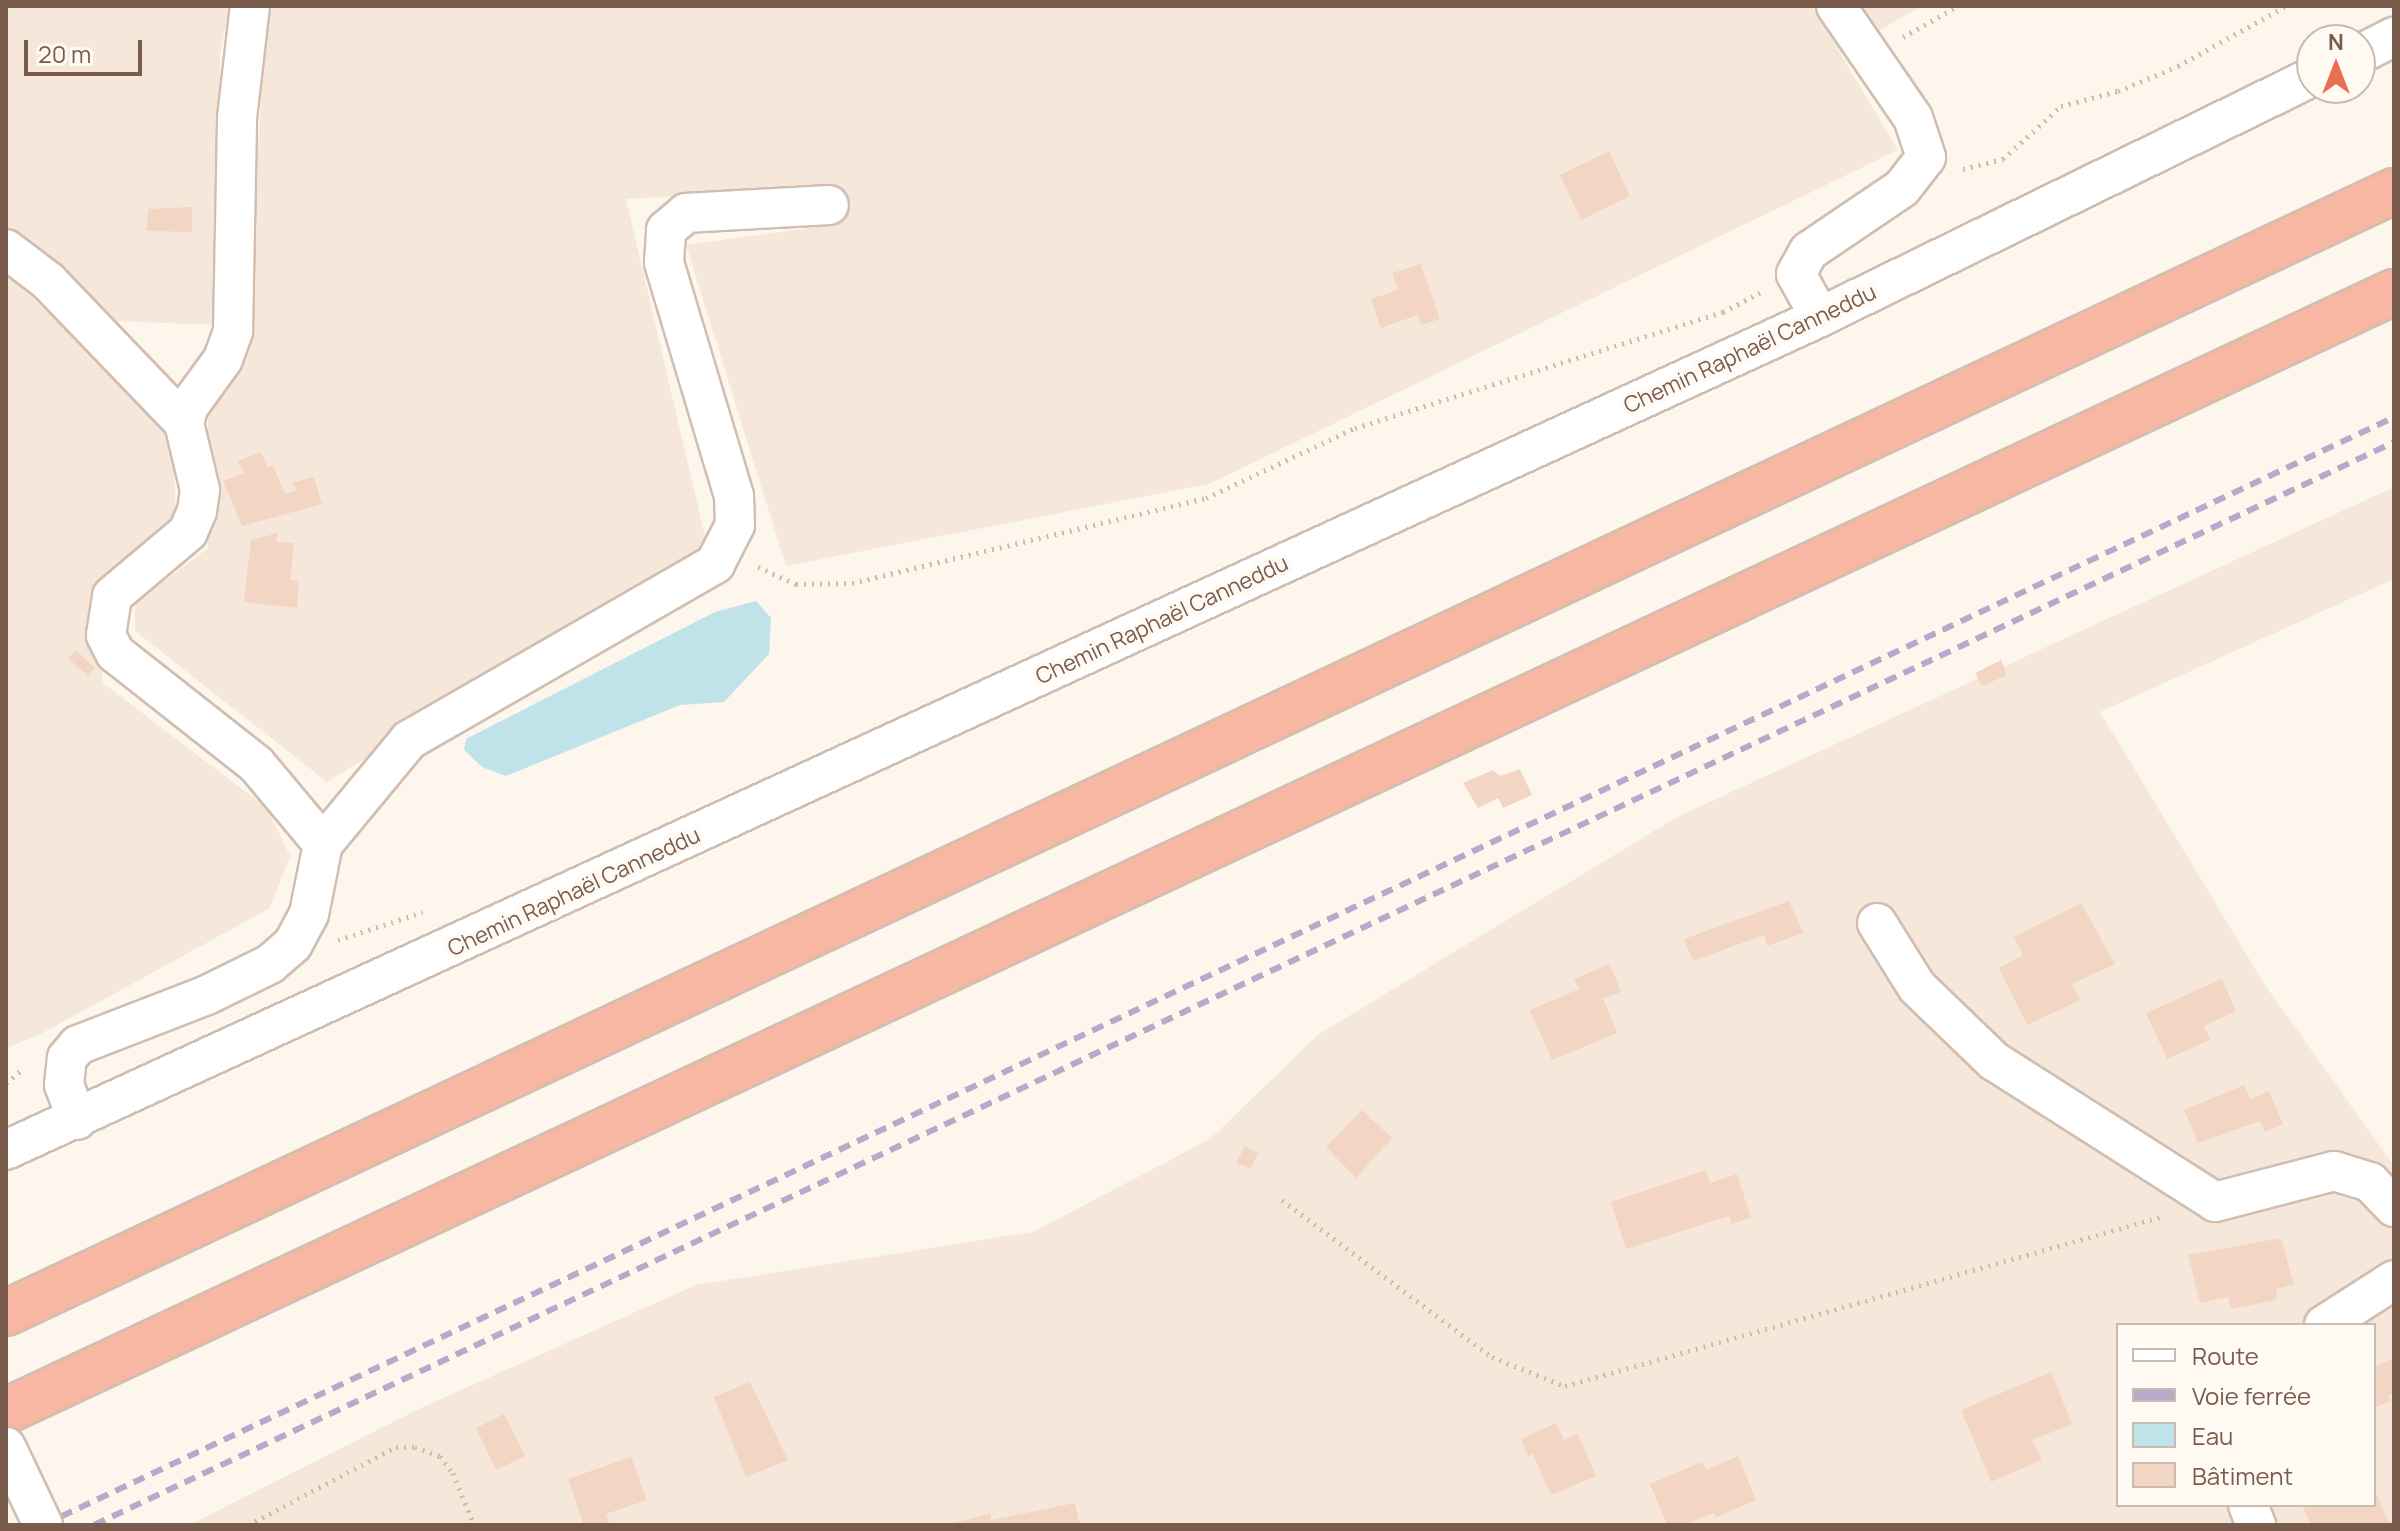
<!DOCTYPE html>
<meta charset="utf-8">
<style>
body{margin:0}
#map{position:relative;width:2400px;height:1531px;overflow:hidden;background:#fdf6ec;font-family:Manrope,sans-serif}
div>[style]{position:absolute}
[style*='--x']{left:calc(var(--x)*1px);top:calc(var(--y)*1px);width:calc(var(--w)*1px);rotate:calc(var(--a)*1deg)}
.residential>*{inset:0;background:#f5e8da}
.water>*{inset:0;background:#bfe3e8}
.building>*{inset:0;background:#f3d5c3}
.path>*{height:5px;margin-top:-2.5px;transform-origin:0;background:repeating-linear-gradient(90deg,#d9b8a5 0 2px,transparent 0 8px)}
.roads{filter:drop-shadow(2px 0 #d1beb0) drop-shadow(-2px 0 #d1beb0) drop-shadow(0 2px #d1beb0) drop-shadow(0 -2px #d1beb0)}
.minor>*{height:38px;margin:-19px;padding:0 19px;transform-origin:19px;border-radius:19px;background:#fff}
.highway>*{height:44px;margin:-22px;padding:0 22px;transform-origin:22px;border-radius:22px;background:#f7b7a3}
.rail>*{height:6px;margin-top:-3px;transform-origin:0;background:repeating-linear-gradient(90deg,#b9a8c9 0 12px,transparent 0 20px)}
.bridges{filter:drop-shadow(2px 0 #d1beb0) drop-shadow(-2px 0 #d1beb0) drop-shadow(0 2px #d1beb0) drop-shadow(0 -2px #d1beb0)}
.minor-bridge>*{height:38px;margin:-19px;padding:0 19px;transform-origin:19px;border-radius:19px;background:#fff}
span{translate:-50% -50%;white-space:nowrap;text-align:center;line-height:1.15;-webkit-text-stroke:8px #fffaf3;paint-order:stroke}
.street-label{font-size:22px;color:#7a5c4d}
.frame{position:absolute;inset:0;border:8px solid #7a5c4d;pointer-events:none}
.legend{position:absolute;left:2116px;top:1323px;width:260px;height:184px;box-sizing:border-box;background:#fffaf3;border:2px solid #cabbb1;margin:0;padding:10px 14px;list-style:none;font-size:24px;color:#7a5c4d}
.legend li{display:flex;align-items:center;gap:16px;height:40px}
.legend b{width:40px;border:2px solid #cabbb1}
.north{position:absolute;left:2296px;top:24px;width:80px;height:80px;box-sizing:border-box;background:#fffaf3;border:2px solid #cabbb1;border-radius:50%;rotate:0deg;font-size:22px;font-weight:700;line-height:32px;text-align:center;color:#7a5c4d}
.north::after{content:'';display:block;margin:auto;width:28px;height:36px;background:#e76f51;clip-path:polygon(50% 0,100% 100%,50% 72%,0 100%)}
.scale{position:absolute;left:24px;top:40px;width:118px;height:36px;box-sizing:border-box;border:4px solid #7a5c4d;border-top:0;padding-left:10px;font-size:24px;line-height:28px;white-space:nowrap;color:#7a5c4d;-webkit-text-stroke:6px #fffaf3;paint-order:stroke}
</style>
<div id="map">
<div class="residential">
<div style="clip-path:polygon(6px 6px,230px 6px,220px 53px,217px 325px,114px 321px,6px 228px)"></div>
<div style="clip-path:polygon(272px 6px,1812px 6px,1898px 150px,1209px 484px,786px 566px,686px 245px,831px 225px,825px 188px,626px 199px,708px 549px,327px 782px,135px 631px,135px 603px,208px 548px,208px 415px,247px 342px,264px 46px)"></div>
<div style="clip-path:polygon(1853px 6px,1922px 6px,1874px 33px)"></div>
<div style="clip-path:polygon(6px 272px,172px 432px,176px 513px,114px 571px,95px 617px,103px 683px,267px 808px,290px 856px,270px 908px,37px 1036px,6px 1048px)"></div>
<div style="clip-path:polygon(evenodd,2394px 487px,2394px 579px,2100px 712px,2265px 985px,2394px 1166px,2394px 1525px,189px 1525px,423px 1407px,696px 1285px,1033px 1232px,1210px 1139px,1319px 1034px,1677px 817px,2394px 487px,2118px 1325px,2374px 1325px,2374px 1505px,2118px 1505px,2118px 1325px)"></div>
</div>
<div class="water">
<div style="clip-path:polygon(756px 601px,771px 618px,769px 654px,724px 702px,680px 705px,506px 776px,482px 767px,464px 750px,466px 739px,715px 612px)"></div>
</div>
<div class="building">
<div style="clip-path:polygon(1609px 151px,1630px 196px,1581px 220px,1560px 175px)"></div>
<div style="clip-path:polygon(192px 207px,192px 232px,147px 231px,148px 209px)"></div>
<div style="clip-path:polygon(1421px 264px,1440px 319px,1421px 325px,1418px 315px,1381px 328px,1371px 299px,1398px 290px,1392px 273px)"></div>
<div style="clip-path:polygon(261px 452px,267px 467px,273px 465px,285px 494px,297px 490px,292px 483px,314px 477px,322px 504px,242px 526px,223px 481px,245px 473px,237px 461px)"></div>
<div style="clip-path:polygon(278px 533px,276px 542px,294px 543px,290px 580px,299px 581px,297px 608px,244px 602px,251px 540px)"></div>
<div style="clip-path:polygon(76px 650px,95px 668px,88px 676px,68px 658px)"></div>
<div style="clip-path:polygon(2001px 660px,2007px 675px,1982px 686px,1975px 673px)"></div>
<div style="clip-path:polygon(1520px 769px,1532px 795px,1503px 808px,1498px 798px,1478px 808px,1463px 783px,1493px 770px,1500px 776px)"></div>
<div style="clip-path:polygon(1789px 901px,1803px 933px,1767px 946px,1764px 935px,1693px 961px,1684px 939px)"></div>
<div style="clip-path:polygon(2081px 903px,2115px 964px,2072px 984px,2080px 1000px,2027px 1025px,1999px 968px,2023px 955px,2014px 937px)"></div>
<div style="clip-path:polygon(1610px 964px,1621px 992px,1603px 998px,1617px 1033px,1552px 1060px,1530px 1010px,1579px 989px,1574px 979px)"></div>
<div style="clip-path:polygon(2222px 979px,2236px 1011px,2204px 1026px,2210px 1040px,2167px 1059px,2146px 1013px)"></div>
<div style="clip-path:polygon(2244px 1085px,2250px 1099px,2269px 1091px,2283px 1124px,2265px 1132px,2260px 1121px,2198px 1143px,2184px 1110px)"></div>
<div style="clip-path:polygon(1362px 1110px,1392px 1138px,1356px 1178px,1326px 1147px)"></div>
<div style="clip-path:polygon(1245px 1146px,1258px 1153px,1251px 1168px,1236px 1163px)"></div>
<div style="clip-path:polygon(1706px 1170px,1710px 1183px,1737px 1174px,1751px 1218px,1731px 1224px,1729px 1216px,1626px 1249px,1611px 1202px)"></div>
<div style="clip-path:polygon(2281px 1238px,2294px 1285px,2276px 1289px,2277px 1300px,2231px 1309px,2228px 1297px,2200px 1303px,2188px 1255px)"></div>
<div style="clip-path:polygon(2393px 1359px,2394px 1393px,2388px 1395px,2391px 1401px,2374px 1408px,2374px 1367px)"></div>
<div style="clip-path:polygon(2051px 1372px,2072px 1424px,2032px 1440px,2042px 1460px,1991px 1482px,1961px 1410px)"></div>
<div style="clip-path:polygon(750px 1382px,788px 1460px,746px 1477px,714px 1397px)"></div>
<div style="clip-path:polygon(504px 1414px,525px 1456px,496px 1470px,476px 1428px)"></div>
<div style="clip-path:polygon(1556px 1423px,1564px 1440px,1578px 1434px,1596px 1476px,1551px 1495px,1533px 1454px,1528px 1456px,1521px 1439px)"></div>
<div style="clip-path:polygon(1738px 1456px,1756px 1500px,1716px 1517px,1714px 1513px,1683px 1525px,1667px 1525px,1650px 1484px,1702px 1462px,1707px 1470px)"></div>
<div style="clip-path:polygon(631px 1457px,647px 1500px,606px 1514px,610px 1525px,583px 1523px,568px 1479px)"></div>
<div style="clip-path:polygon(2374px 1488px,2390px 1525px,2311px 1525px,2302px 1505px,2374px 1505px)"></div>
<div style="clip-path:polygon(1075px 1503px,1080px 1525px,945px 1525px,990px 1514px,991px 1520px)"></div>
</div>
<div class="path">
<div style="--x:1903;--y:37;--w:63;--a:-29.4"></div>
<div style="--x:1963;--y:169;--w:41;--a:-14"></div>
<div style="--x:2003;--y:159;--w:79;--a:-42.4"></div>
<div style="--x:2061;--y:106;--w:59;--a:-14.7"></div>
<div style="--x:2118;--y:91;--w:65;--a:-22.6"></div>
<div style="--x:2178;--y:66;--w:124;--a:-29.1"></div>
<div style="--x:758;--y:567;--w:42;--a:24.1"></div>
<div style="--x:796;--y:584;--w:56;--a:-1"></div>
<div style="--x:852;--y:583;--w:364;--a:-13.5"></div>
<div style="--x:1206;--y:498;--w:165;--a:-25.2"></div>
<div style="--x:1355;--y:428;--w:386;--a:-17.5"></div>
<div style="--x:1723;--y:312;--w:45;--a:-27.7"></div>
<div style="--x:338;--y:940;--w:89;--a:-18.2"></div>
<div style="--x:6;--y:1083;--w:23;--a:-40"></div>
<div style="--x:1282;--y:1200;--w:262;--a:36.8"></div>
<div style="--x:1492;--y:1357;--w:79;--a:21.7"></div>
<div style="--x:1565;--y:1386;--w:623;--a:-15.84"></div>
<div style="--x:248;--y:1525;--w:167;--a:-27.8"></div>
<div style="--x:396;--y:1447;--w:19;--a:0"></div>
<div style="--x:415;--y:1447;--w:27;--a:20"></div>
<div style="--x:440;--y:1456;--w:21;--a:53"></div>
<div style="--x:453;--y:1473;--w:56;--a:68"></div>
</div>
<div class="roads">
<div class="minor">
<div style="--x:2360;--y:54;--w:38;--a:-27"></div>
<div style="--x:6;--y:249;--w:53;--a:37.3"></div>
<div style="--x:48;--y:281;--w:197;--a:46.2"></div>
<div style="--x:1820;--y:317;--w:49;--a:-119.2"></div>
<div style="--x:1796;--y:274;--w:26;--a:-61"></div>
<div style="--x:1809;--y:251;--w:112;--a:-34.1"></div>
<div style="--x:1902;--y:188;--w:39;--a:-52"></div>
<div style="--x:1926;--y:157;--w:41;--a:-108.4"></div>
<div style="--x:1913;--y:118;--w:136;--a:-124.5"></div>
<div style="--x:323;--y:844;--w:135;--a:-50.4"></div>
<div style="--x:409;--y:740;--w:353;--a:-29.9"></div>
<div style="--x:715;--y:564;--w:44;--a:-62.9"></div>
<div style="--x:735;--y:525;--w:29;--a:-92"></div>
<div style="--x:734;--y:496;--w:244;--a:-106.7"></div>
<div style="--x:664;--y:262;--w:32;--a:-86"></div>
<div style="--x:666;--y:230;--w:26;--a:-40"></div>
<div style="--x:686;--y:213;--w:143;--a:-3.2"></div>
<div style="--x:1877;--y:923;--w:75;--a:58"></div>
<div style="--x:1917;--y:987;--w:107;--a:43.9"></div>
<div style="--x:1994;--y:1061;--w:262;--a:32.5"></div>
<div style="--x:2215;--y:1202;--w:123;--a:-14.6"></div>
<div style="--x:2334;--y:1171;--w:38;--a:17"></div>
<div style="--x:2370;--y:1182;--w:35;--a:46"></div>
<div style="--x:77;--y:1120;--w:37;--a:-110"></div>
<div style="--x:64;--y:1085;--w:27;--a:-84"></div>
<div style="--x:67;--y:1058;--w:17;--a:-50"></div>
<div style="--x:78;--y:1045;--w:138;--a:-21.2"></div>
<div style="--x:207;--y:995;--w:70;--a:-26.2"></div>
<div style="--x:270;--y:964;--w:30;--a:-41"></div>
<div style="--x:293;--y:944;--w:34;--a:-62"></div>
<div style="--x:309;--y:914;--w:71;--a:-78.7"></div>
<div style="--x:323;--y:844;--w:104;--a:-129.9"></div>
<div style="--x:256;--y:764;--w:179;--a:-141.8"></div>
<div style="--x:115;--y:653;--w:20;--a:-117"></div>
<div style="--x:106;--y:635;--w:39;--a:-81"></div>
<div style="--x:112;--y:596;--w:99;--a:-40.1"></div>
<div style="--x:188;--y:532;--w:23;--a:-67"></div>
<div style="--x:197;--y:511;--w:21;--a:-82"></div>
<div style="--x:200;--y:490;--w:69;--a:-103.4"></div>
<div style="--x:184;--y:423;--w:18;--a:-74"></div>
<div style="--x:189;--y:406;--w:58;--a:-54.1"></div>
<div style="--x:223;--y:359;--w:30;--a:-70"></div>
<div style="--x:233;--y:331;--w:213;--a:-88.9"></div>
<div style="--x:237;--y:118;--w:113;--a:-83.4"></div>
<div style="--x:6;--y:1150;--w:1996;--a:-24.66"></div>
<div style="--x:1820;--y:317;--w:547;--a:-26"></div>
<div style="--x:2324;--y:1325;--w:83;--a:-32.7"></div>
<div style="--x:2248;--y:1505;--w:22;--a:68"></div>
</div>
<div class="highway">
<div style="--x:6;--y:1313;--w:2638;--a:-25.17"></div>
<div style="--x:6;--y:1411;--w:2637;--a:-25.11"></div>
</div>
</div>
<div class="rail">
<div style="--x:43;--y:1525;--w:2599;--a:-25.23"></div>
<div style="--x:94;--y:1525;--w:2542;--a:-25.21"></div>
</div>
<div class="bridges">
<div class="minor-bridge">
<div style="--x:6;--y:1447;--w:86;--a:64.6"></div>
</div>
</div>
<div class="street-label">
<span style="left:1750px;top:349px;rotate:-25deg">Chemin Raphaël Canneddu</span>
<span style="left:1162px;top:620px;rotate:-25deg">Chemin Raphaël Canneddu</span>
<span style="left:574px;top:892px;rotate:-25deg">Chemin Raphaël Canneddu</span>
</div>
<div class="frame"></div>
<ul class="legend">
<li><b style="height:10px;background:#fff"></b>Route</li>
<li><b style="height:10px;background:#b9a8c9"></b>Voie ferrée</li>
<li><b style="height:22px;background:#bfe3e8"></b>Eau</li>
<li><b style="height:22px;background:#f3d5c3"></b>Bâtiment</li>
</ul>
<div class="north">N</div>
<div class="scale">20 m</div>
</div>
